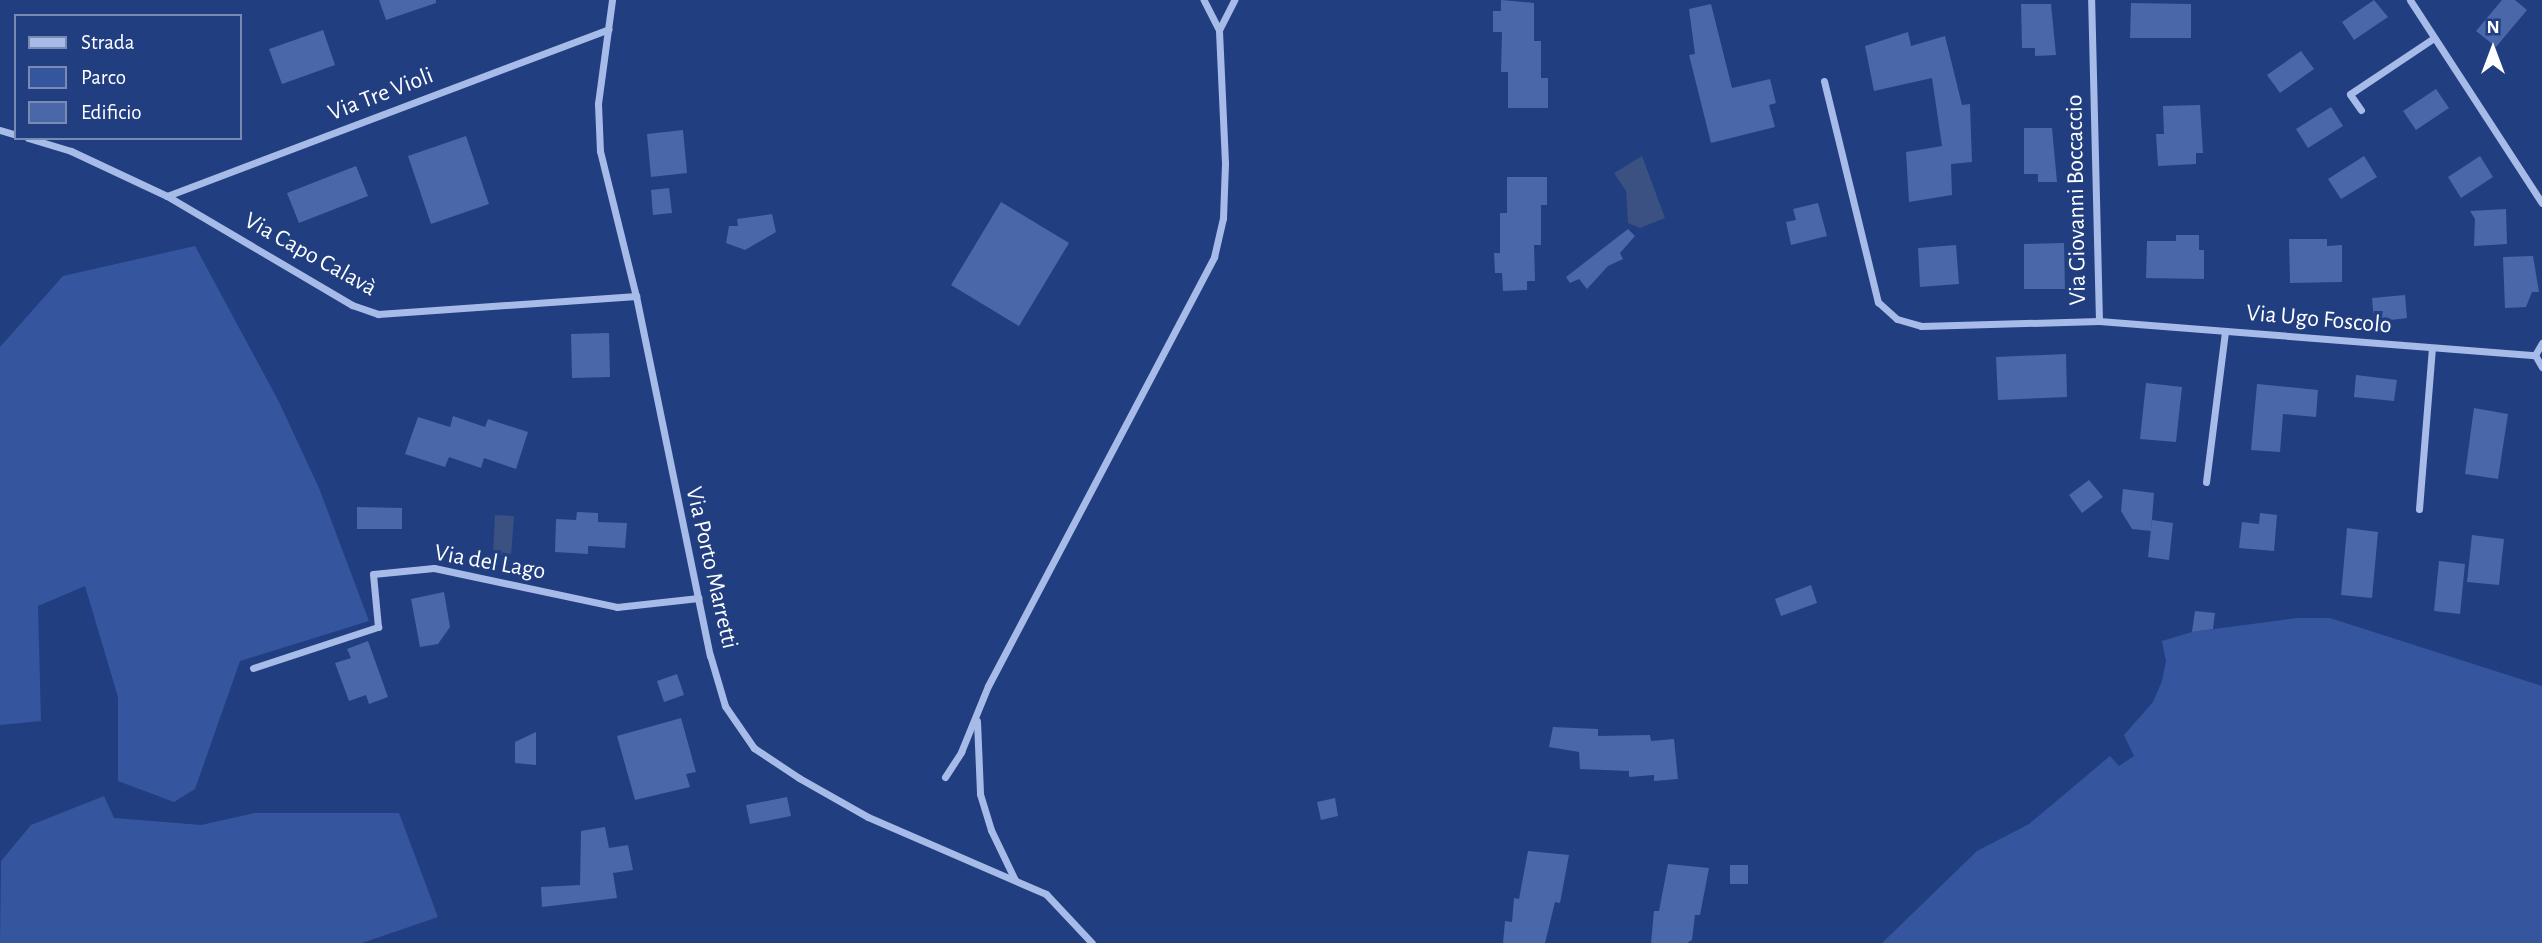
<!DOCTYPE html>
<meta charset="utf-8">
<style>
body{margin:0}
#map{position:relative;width:2542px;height:943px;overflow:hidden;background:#213e80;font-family:"Alegreya Sans",sans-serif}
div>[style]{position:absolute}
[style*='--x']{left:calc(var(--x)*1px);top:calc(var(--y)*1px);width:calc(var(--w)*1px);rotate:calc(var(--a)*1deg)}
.green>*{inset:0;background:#35559e}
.water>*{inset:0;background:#3b5182}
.building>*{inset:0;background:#4967a9}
.street>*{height:7px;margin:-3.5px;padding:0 3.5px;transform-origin:3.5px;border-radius:3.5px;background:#a6bbe8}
span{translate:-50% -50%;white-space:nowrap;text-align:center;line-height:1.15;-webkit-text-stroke:7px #213e80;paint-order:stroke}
.street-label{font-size:24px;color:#fff}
.legend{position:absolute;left:14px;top:14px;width:228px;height:126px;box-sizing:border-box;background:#213e80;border:2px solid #7a8bb3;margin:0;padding:9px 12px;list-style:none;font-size:21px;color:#fff}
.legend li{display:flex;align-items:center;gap:14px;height:35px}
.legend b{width:35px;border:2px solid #7a8bb3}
.north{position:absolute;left:2458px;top:14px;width:70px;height:70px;-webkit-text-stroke:5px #213e80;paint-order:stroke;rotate:0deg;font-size:19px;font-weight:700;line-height:28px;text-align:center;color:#fff}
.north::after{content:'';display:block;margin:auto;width:24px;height:32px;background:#fff;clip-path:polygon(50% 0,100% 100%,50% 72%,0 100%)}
</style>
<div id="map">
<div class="green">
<div style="clip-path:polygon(195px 246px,279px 402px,319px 488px,369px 621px,240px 661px,195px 789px,174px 802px,118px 781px,118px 697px,85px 586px,38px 606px,41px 721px,0 725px,0 347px,63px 276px)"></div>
<div style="clip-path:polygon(2297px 618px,2330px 618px,2542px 686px,2542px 943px,1882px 943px,1977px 851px,2029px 824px,2110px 756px,2119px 766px,2134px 756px,2124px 735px,2153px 702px,2162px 681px,2166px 661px,2162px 641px,2192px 632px)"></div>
<div style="clip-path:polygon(104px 796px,114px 818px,201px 825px,255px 813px,399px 813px,438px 917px,362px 943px,0 943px,1px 861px,31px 825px)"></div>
</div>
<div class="water">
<div style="clip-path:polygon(1642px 156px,1665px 218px,1640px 228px,1628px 223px,1626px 191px,1614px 173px)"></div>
<div style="clip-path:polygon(495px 515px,514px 516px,511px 556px,493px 555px)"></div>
</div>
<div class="building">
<div style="clip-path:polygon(379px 0,436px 0,436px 3px,386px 20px)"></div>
<div style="clip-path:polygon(1501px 0,1534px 3px,1534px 41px,1541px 41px,1541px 78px,1548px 78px,1548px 108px,1508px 108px,1508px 72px,1501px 72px,1502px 32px,1493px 32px,1493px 11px,1501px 11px)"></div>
<div style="clip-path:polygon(2374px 0,2388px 17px,2354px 40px,2342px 22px)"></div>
<div style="clip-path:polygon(2502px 0,2515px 0,2527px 10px,2496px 47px,2476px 31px)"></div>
<div style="clip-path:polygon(2131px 3px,2191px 4px,2191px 38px,2130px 38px)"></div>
<div style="clip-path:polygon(1711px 4px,1732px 88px,1770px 79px,1776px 103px,1769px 105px,1775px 127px,1711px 143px,1689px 55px,1695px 54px,1689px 9px)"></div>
<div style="clip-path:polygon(2021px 4px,2051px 4px,2056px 55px,2035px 56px,2035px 48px,2022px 48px)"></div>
<div style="clip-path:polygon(323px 30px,335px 65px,282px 84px,269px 49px)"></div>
<div style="clip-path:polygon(1908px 32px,1911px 46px,1945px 36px,1962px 105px,1970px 104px,1972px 162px,1951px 164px,1952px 195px,1909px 202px,1906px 152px,1942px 146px,1932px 78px,1874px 91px,1865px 46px)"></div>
<div style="clip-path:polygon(2301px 51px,2314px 69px,2280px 93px,2267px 75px)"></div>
<div style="clip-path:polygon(2436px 89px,2449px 108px,2416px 130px,2403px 111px)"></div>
<div style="clip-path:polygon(2200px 105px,2203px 153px,2196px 153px,2196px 164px,2158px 166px,2156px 134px,2164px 134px,2163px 106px)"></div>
<div style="clip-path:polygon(2331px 107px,2343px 126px,2308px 148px,2296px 129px)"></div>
<div style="clip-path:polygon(2024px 128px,2052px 128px,2057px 182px,2038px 182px,2038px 174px,2024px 174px)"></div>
<div style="clip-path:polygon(683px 130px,687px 173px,651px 177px,647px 134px)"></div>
<div style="clip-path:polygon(466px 136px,489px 204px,431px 224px,408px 156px)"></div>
<div style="clip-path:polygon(2364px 156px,2377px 177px,2341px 199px,2328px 179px)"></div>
<div style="clip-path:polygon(2480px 156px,2493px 177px,2461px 198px,2448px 177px)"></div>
<div style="clip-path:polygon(356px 166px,368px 196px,299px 223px,287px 193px)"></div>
<div style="clip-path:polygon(1507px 177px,1547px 177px,1547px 205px,1541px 205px,1541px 245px,1534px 245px,1535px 281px,1527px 281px,1527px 290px,1503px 291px,1502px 273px,1495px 273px,1494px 253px,1500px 253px,1500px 213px,1507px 213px)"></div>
<div style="clip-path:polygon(669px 188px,672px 213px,653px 215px,651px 190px)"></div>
<div style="clip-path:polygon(1001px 202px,1069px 243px,1019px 326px,951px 285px)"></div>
<div style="clip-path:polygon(1818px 203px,1827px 236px,1791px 245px,1786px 222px,1796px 220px,1793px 209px)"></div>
<div style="clip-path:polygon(2506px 209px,2507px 244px,2474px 246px,2475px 219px,2470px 211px)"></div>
<div style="clip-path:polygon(772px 214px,776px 232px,745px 250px,726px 243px,729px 226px,738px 226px,737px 219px)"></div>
<div style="clip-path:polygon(1628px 229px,1635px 236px,1620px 253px,1623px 259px,1608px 266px,1587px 289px,1579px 279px,1570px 283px,1566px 277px)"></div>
<div style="clip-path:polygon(2176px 235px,2199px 235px,2199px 250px,2204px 250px,2204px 279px,2146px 278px,2147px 241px,2176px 241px)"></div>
<div style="clip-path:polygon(2289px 239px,2327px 239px,2327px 246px,2342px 245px,2342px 282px,2290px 283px)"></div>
<div style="clip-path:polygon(2064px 243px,2065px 289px,2024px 289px,2024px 244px)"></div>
<div style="clip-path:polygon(1956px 245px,1959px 284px,1920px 287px,1918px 248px)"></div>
<div style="clip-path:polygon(2533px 256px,2539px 292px,2532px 292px,2526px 307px,2505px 308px,2503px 257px)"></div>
<div style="clip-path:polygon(2405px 295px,2407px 318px,2374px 322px,2372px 298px)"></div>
<div style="clip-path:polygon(609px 333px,610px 377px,572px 378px,571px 334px)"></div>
<div style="clip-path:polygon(2066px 354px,2067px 397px,1998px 400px,1996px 357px)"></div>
<div style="clip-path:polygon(2356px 375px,2397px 380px,2394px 401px,2354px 397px)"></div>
<div style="clip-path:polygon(2146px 383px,2182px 387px,2176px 442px,2140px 439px)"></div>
<div style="clip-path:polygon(2257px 384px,2318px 390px,2316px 417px,2283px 414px,2280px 452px,2251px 450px)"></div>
<div style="clip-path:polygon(2474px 408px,2508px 414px,2498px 479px,2465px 474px)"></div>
<div style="clip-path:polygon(453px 416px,485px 427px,488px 419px,528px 432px,516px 469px,484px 458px,481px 468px,449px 457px,445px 467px,405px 454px,418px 417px,450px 427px)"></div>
<div style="clip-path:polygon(2089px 480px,2103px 497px,2082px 513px,2069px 495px)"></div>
<div style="clip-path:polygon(2123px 489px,2154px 493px,2151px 531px,2132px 529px,2121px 511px)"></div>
<div style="clip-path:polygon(357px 507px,402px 508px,402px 529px,357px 529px)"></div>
<div style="clip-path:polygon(577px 512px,598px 513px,598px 522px,627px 523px,625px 548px,588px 546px,588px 554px,555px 552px,556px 519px,576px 520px)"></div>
<div style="clip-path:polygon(2260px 513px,2277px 515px,2274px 551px,2239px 548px,2242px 522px,2259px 524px)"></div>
<div style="clip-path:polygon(2152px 520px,2173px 523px,2169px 560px,2148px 557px)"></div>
<div style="clip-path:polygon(2347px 528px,2378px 532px,2372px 598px,2341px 595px)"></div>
<div style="clip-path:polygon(2472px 535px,2504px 539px,2499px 585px,2467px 582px)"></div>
<div style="clip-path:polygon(2439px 561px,2465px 564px,2460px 614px,2434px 611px)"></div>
<div style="clip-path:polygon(1811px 585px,1817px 603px,1781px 616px,1775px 599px)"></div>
<div style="clip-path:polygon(444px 592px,450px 627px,438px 644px,420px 647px,411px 599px)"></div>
<div style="clip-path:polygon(2195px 611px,2215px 613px,2213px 629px,2192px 632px)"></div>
<div style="clip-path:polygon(368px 641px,388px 697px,369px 704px,366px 695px,349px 701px,335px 663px,351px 658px,347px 649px)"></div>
<div style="clip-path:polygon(677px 674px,684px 695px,664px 702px,657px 681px)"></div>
<div style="clip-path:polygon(681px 718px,696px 772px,686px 774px,690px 787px,635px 800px,617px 736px)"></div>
<div style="clip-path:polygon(1553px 727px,1598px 729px,1598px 736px,1650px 735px,1651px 741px,1674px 739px,1678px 779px,1654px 781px,1654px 775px,1629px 777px,1629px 771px,1580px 769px,1579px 752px,1549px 747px)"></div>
<div style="clip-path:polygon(536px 732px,536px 765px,515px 763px,515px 742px)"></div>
<div style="clip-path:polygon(787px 797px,791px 816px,750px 824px,746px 805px)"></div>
<div style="clip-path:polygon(1335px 798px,1338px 816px,1321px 820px,1317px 802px)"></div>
<div style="clip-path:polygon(605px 827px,609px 848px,628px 845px,633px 870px,613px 873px,617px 898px,542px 907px,541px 887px,580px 885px,581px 831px)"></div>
<div style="clip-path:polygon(1528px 851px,1569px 855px,1560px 903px,1555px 902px,1545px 943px,1503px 943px,1505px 921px,1512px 922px,1514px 898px,1519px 899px)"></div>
<div style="clip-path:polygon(1668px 864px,1709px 868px,1700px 915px,1695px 915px,1692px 940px,1687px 943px,1651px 943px,1654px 911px,1659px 911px)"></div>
<div style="clip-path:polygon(1730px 865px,1748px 865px,1748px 884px,1730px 884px)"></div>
</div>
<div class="street">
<div style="--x:612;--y:0;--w:105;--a:97.7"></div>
<div style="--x:598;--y:104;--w:47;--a:87.6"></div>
<div style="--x:600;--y:151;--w:149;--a:76.1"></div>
<div style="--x:636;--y:296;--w:367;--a:78.4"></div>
<div style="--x:710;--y:655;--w:53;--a:73.6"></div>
<div style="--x:725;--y:706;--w:51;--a:55.4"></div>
<div style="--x:754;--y:748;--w:54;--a:33.7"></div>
<div style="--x:799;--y:778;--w:79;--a:29.5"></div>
<div style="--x:868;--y:817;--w:194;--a:23.4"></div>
<div style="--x:1046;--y:894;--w:67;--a:46.8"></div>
<div style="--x:2410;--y:0;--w:242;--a:57"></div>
<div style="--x:1219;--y:30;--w:34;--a:-63"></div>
<div style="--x:1824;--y:81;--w:228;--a:76.3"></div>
<div style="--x:1878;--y:302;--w:25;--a:42"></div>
<div style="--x:1897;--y:319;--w:25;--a:16"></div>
<div style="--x:1921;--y:326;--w:178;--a:-1.6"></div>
<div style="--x:2099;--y:321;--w:321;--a:-91.4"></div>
<div style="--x:2361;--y:110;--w:19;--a:-125"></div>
<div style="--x:2350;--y:94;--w:101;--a:-33.7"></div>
<div style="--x:0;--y:130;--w:17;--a:17"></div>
<div style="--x:28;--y:138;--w:45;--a:16.8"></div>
<div style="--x:71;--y:151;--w:106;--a:25.1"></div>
<div style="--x:167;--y:196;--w:215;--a:30.5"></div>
<div style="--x:352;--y:305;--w:28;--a:19"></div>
<div style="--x:378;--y:314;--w:259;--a:-4"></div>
<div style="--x:167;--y:196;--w:472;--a:-20.7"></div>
<div style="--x:2099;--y:321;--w:437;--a:4.5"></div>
<div style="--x:2535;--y:355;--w:14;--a:60"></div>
<div style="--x:2535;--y:355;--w:14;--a:-60"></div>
<div style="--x:2206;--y:482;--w:152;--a:-82.8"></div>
<div style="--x:2419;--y:509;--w:161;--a:-85.4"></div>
<div style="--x:253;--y:668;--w:132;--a:-18.2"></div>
<div style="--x:378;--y:627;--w:53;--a:-95.4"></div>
<div style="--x:373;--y:574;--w:61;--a:-5.6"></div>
<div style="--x:434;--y:568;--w:187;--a:12"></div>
<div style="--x:617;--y:607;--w:82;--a:-6.3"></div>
<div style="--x:977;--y:721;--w:73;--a:87.6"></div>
<div style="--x:980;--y:794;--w:38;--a:73"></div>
<div style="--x:991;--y:830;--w:55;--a:64.4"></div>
<div style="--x:945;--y:777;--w:30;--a:-57"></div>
<div style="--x:961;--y:752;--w:71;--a:-67.8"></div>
<div style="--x:988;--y:686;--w:485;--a:-62.2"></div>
<div style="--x:1214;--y:257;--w:40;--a:-77"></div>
<div style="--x:1223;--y:218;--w:55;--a:-87.9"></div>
<div style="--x:1225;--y:163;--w:133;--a:-92.6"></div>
<div style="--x:1219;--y:30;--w:34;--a:-117"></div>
</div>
<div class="street-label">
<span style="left:381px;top:95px;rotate:-21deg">Via Tre Violi</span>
<span style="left:2077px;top:200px;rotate:-91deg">Via Giovanni Boccaccio</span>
<span style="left:310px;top:255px;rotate:29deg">Via Capo Calavà</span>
<span style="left:2319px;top:320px;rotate:5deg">Via Ugo Foscolo</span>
<span style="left:490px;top:563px;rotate:10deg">Via del Lago</span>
<span style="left:711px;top:568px;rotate:77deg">Via Porto Marretti</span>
</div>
<ul class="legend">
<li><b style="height:9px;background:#a6bbe8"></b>Strada</li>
<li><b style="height:19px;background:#35559e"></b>Parco</li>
<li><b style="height:19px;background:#4967a9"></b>Edificio</li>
</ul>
<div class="north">N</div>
</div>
